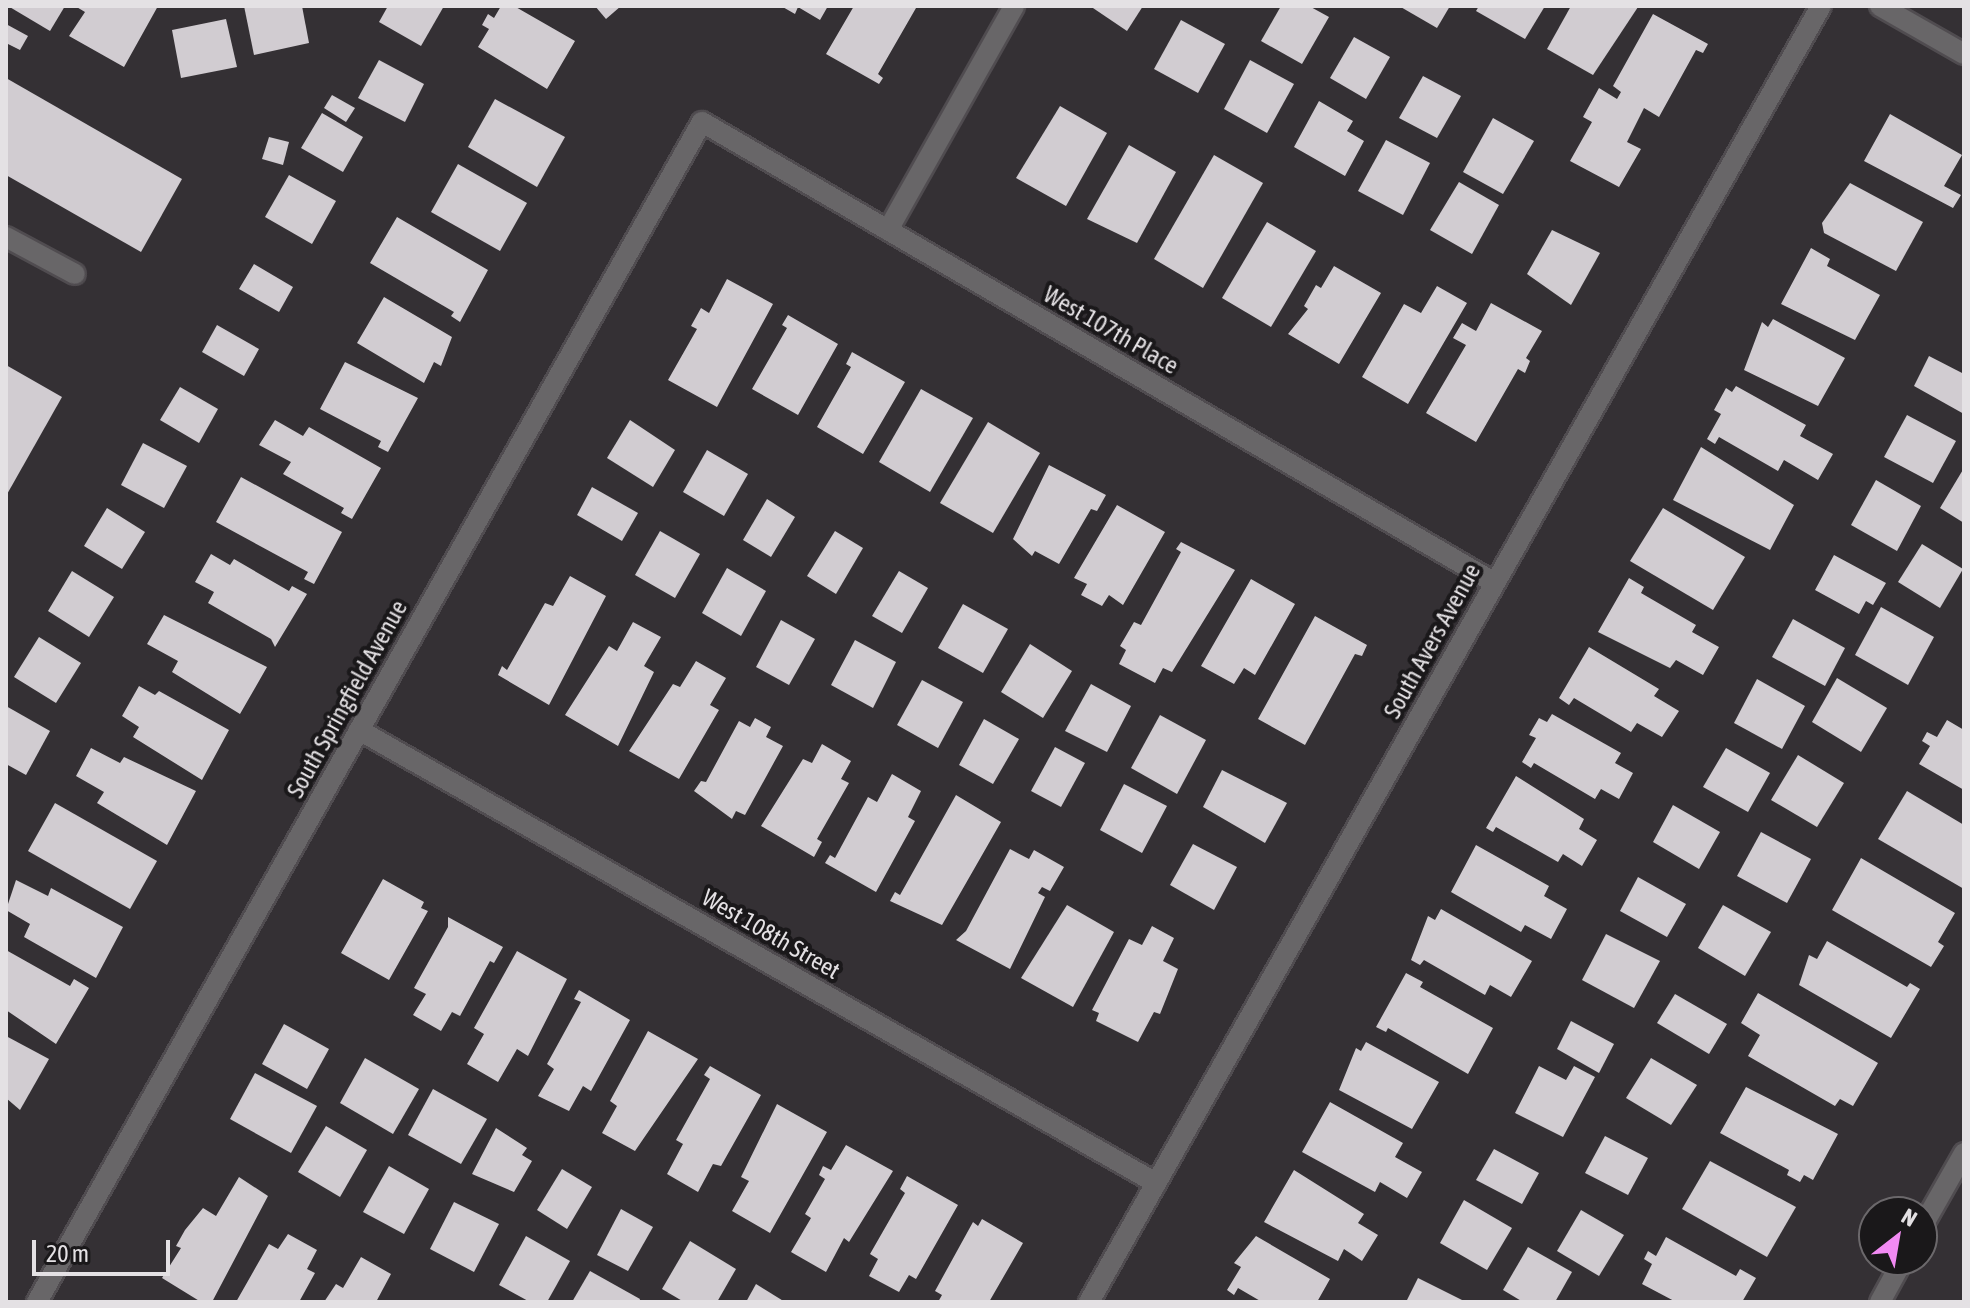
<!DOCTYPE html>
<style>
body{margin:0}
#map{position:relative;width:1970px;height:1308px;overflow:hidden;background:#343034;font-family:"Asap Condensed",sans-serif}
div>[style]{position:absolute}
[style*='--x']{left:calc(var(--x)*1px);top:calc(var(--y)*1px);width:calc(var(--w)*1px);rotate:calc(var(--a)*1deg)}
.building>*{inset:0;background:#d1ccd1}
.roads{filter:drop-shadow(2px 0 #504c50) drop-shadow(-2px 0 #504c50) drop-shadow(0 2px #504c50) drop-shadow(0 -2px #504c50)}
.minor>*{height:20px;margin:-10px;padding:0 10px;transform-origin:10px;border-radius:10px;background:#686668}
span{translate:-50% -50%;white-space:nowrap;text-align:center;line-height:1.15;-webkit-text-stroke:8px #1a181a;paint-order:stroke}
.street-label{font-size:24px;color:#e4e1e4}
.frame{position:absolute;inset:0;border:8px solid #e4e1e4;pointer-events:none}
.north{position:absolute;left:1858px;top:1196px;width:80px;height:80px;box-sizing:border-box;background:#1a181a;border:2px solid #6b686b;border-radius:50%;rotate:31deg;font-size:22px;font-weight:700;line-height:32px;text-align:center;color:#e4e1e4}
.north::after{content:'';display:block;margin:auto;width:28px;height:36px;background:#f28af3;clip-path:polygon(50% 0,100% 100%,50% 72%,0 100%)}
.scale{position:absolute;left:32px;top:1240px;width:138px;height:36px;box-sizing:border-box;border:4px solid #e4e1e4;border-top:0;padding-left:10px;font-size:24px;line-height:28px;white-space:nowrap;color:#e4e1e4;-webkit-text-stroke:6px #1a181a;paint-order:stroke}
</style>
<div id="map">
<div class="building">
<div style="clip-path:polygon(8px 6px,65px 6px,50px 31px)"></div>
<div style="clip-path:polygon(75px 6px,158px 6px,124px 67px,69px 36px,85px 12px)"></div>
<div style="clip-path:polygon(244px 6px,302px 6px,309px 43px,254px 55px)"></div>
<div style="clip-path:polygon(388px 6px,444px 6px,421px 46px,379px 22px)"></div>
<div style="clip-path:polygon(501px 6px,514px 6px,575px 41px,547px 89px,478px 47px,489px 29px,482px 25px,488px 14px,494px 18px)"></div>
<div style="clip-path:polygon(595px 6px,621px 6px,606px 19px)"></div>
<div style="clip-path:polygon(781px 6px,828px 6px,820px 20px,798px 7px,795px 14px)"></div>
<div style="clip-path:polygon(854px 6px,916px 8px,878px 74px,883px 78px,879px 84px,826px 54px)"></div>
<div style="clip-path:polygon(1090px 6px,1143px 6px,1127px 31px)"></div>
<div style="clip-path:polygon(1281px 6px,1309px 6px,1329px 17px,1302px 64px,1261px 41px)"></div>
<div style="clip-path:polygon(1399px 6px,1450px 6px,1437px 28px)"></div>
<div style="clip-path:polygon(1479px 6px,1545px 6px,1525px 39px,1476px 11px)"></div>
<div style="clip-path:polygon(1571px 6px,1638px 7px,1593px 75px,1547px 49px)"></div>
<div style="clip-path:polygon(1653px 14px,1708px 44px,1703px 53px,1696px 50px,1659px 117px,1644px 108px,1627px 142px,1641px 149px,1619px 187px,1570px 161px,1592px 122px,1583px 117px,1599px 88px,1617px 99px,1621px 92px,1613px 86px)"></div>
<div style="clip-path:polygon(226px 19px,237px 67px,181px 78px,172px 30px)"></div>
<div style="clip-path:polygon(1181px 20px,1225px 44px,1198px 93px,1154px 69px)"></div>
<div style="clip-path:polygon(6px 24px,28px 36px,20px 50px,6px 43px)"></div>
<div style="clip-path:polygon(1354px 37px,1390px 57px,1366px 99px,1330px 78px)"></div>
<div style="clip-path:polygon(379px 60px,424px 84px,405px 122px,358px 98px)"></div>
<div style="clip-path:polygon(1250px 60px,1294px 84px,1267px 133px,1224px 109px)"></div>
<div style="clip-path:polygon(1423px 76px,1461px 96px,1437px 138px,1399px 118px)"></div>
<div style="clip-path:polygon(6px 78px,182px 179px,141px 252px,6px 175px)"></div>
<div style="clip-path:polygon(332px 95px,355px 108px,346px 122px,324px 108px)"></div>
<div style="clip-path:polygon(495px 99px,565px 137px,537px 187px,468px 147px)"></div>
<div style="clip-path:polygon(1319px 101px,1353px 121px,1347px 131px,1364px 141px,1345px 176px,1294px 147px)"></div>
<div style="clip-path:polygon(1060px 106px,1107px 133px,1066px 206px,1016px 178px)"></div>
<div style="clip-path:polygon(322px 113px,363px 137px,343px 172px,301px 148px)"></div>
<div style="clip-path:polygon(1890px 114px,1962px 155px,1944px 186px,1961px 195px,1953px 208px,1864px 161px)"></div>
<div style="clip-path:polygon(1493px 118px,1534px 141px,1503px 194px,1463px 172px)"></div>
<div style="clip-path:polygon(269px 137px,289px 142px,283px 165px,262px 159px)"></div>
<div style="clip-path:polygon(1386px 140px,1430px 163px,1403px 215px,1358px 191px)"></div>
<div style="clip-path:polygon(1129px 145px,1176px 172px,1137px 243px,1087px 219px)"></div>
<div style="clip-path:polygon(1214px 155px,1263px 183px,1203px 288px,1154px 259px)"></div>
<div style="clip-path:polygon(458px 164px,527px 203px,500px 251px,431px 212px)"></div>
<div style="clip-path:polygon(289px 175px,336px 201px,312px 244px,265px 217px)"></div>
<div style="clip-path:polygon(1459px 182px,1499px 205px,1472px 254px,1430px 230px)"></div>
<div style="clip-path:polygon(1850px 183px,1923px 222px,1896px 271px,1824px 233px,1822px 223px)"></div>
<div style="clip-path:polygon(397px 217px,488px 270px,460px 322px,451px 316px,454px 312px,370px 263px)"></div>
<div style="clip-path:polygon(1267px 222px,1316px 251px,1271px 327px,1222px 298px)"></div>
<div style="clip-path:polygon(1552px 230px,1600px 253px,1571px 305px,1527px 274px)"></div>
<div style="clip-path:polygon(1811px 248px,1830px 259px,1827px 266px,1880px 295px,1855px 340px,1781px 304px)"></div>
<div style="clip-path:polygon(254px 264px,293px 287px,279px 312px,239px 289px)"></div>
<div style="clip-path:polygon(1334px 266px,1381px 293px,1339px 364px,1288px 334px,1308px 309px,1304px 306px,1316px 285px,1321px 288px)"></div>
<div style="clip-path:polygon(727px 279px,773px 304px,717px 407px,668px 380px,697px 329px,691px 326px,701px 308px,709px 313px)"></div>
<div style="clip-path:polygon(1437px 286px,1467px 303px,1408px 404px,1362px 377px,1404px 304px,1421px 313px)"></div>
<div style="clip-path:polygon(384px 297px,452px 337px,441px 366px,434px 362px,424px 383px,357px 343px)"></div>
<div style="clip-path:polygon(1491px 303px,1542px 331px,1526px 358px,1530px 361px,1525px 373px,1518px 369px,1476px 442px,1426px 413px,1466px 345px,1453px 338px,1462px 323px,1476px 331px)"></div>
<div style="clip-path:polygon(788px 315px,838px 344px,798px 415px,752px 389px,787px 328px,782px 325px)"></div>
<div style="clip-path:polygon(1773px 319px,1845px 358px,1818px 406px,1744px 370px,1762px 322px,1768px 327px)"></div>
<div style="clip-path:polygon(217px 325px,259px 349px,244px 376px,202px 352px)"></div>
<div style="clip-path:polygon(852px 352px,905px 382px,863px 454px,817px 427px,851px 367px,846px 364px)"></div>
<div style="clip-path:polygon(1929px 356px,1964px 374px,1964px 414px,1914px 386px)"></div>
<div style="clip-path:polygon(345px 362px,418px 398px,388px 452px,378px 447px,381px 441px,320px 409px)"></div>
<div style="clip-path:polygon(6px 365px,62px 397px,6px 496px)"></div>
<div style="clip-path:polygon(1736px 386px,1806px 425px,1800px 436px,1833px 454px,1818px 480px,1784px 460px,1778px 471px,1719px 437px,1715px 444px,1707px 439px,1721px 414px,1714px 410px,1726px 388px,1732px 392px)"></div>
<div style="clip-path:polygon(180px 387px,218px 409px,199px 443px,160px 420px)"></div>
<div style="clip-path:polygon(921px 389px,973px 418px,930px 492px,879px 462px)"></div>
<div style="clip-path:polygon(1907px 415px,1956px 441px,1933px 483px,1884px 457px)"></div>
<div style="clip-path:polygon(275px 420px,303px 436px,309px 427px,381px 468px,352px 519px,341px 513px,344px 508px,283px 474px,291px 462px,259px 445px)"></div>
<div style="clip-path:polygon(630px 420px,675px 450px,653px 487px,607px 458px)"></div>
<div style="clip-path:polygon(988px 422px,1040px 453px,993px 533px,940px 503px)"></div>
<div style="clip-path:polygon(143px 443px,187px 466px,164px 508px,121px 485px)"></div>
<div style="clip-path:polygon(1701px 447px,1794px 505px,1770px 550px,1673px 500px)"></div>
<div style="clip-path:polygon(707px 450px,748px 474px,724px 516px,683px 492px)"></div>
<div style="clip-path:polygon(1049px 465px,1106px 495px,1097px 511px,1091px 509px,1059px 564px,1035px 551px,1032px 556px,1013px 539px)"></div>
<div style="clip-path:polygon(1964px 468px,1964px 523px,1940px 508px)"></div>
<div style="clip-path:polygon(241px 477px,342px 532px,314px 584px,304px 579px,308px 572px,216px 522px)"></div>
<div style="clip-path:polygon(1876px 480px,1921px 506px,1897px 551px,1851px 525px)"></div>
<div style="clip-path:polygon(592px 487px,638px 513px,622px 541px,577px 515px)"></div>
<div style="clip-path:polygon(767px 499px,795px 517px,771px 557px,743px 540px)"></div>
<div style="clip-path:polygon(1117px 505px,1165px 532px,1123px 605px,1109px 595px,1102px 606px,1081px 595px,1087px 584px,1074px 578px)"></div>
<div style="clip-path:polygon(107px 508px,145px 532px,122px 569px,84px 546px)"></div>
<div style="clip-path:polygon(1663px 508px,1745px 557px,1713px 610px,1630px 561px)"></div>
<div style="clip-path:polygon(660px 531px,700px 554px,675px 598px,635px 575px)"></div>
<div style="clip-path:polygon(835px 531px,863px 548px,836px 594px,807px 576px)"></div>
<div style="clip-path:polygon(1181px 542px,1235px 570px,1172px 672px,1163px 668px,1155px 683px,1119px 664px,1126px 650px,1120px 646px,1134px 622px,1141px 625px,1181px 552px,1176px 549px)"></div>
<div style="clip-path:polygon(1922px 544px,1963px 569px,1940px 608px,1898px 582px)"></div>
<div style="clip-path:polygon(211px 554px,230px 565px,234px 559px,289px 591px,292px 586px,307px 594px,275px 647px,271px 639px,208px 603px,214px 592px,195px 582px)"></div>
<div style="clip-path:polygon(1834px 555px,1886px 583px,1873px 605px,1866px 601px,1859px 614px,1815px 590px)"></div>
<div style="clip-path:polygon(727px 568px,766px 591px,741px 636px,702px 613px)"></div>
<div style="clip-path:polygon(72px 571px,114px 597px,89px 637px,48px 611px)"></div>
<div style="clip-path:polygon(899px 571px,928px 588px,902px 633px,872px 616px)"></div>
<div style="clip-path:polygon(570px 576px,606px 596px,549px 705px,498px 675px,502px 666px,507px 670px,545px 603px,553px 606px)"></div>
<div style="clip-path:polygon(1629px 578px,1644px 587px,1641px 593px,1696px 625px,1692px 632px,1719px 647px,1703px 675px,1676px 660px,1670px 668px,1598px 632px)"></div>
<div style="clip-path:polygon(1251px 579px,1295px 604px,1255px 675px,1244px 668px,1234px 684px,1201px 666px)"></div>
<div style="clip-path:polygon(963px 604px,1008px 629px,983px 673px,938px 648px)"></div>
<div style="clip-path:polygon(1881px 607px,1934px 637px,1908px 685px,1855px 655px)"></div>
<div style="clip-path:polygon(164px 615px,267px 667px,240px 714px,172px 672px,178px 661px,147px 644px)"></div>
<div style="clip-path:polygon(1315px 616px,1367px 645px,1362px 656px,1355px 654px,1305px 745px,1258px 719px)"></div>
<div style="clip-path:polygon(1793px 619px,1845px 648px,1825px 686px,1772px 657px)"></div>
<div style="clip-path:polygon(781px 620px,815px 639px,789px 685px,756px 667px)"></div>
<div style="clip-path:polygon(633px 622px,661px 637px,644px 666px,654px 672px,618px 746px,565px 715px,609px 646px,617px 651px)"></div>
<div style="clip-path:polygon(39px 637px,81px 663px,56px 703px,14px 677px)"></div>
<div style="clip-path:polygon(855px 640px,896px 662px,873px 708px,831px 685px)"></div>
<div style="clip-path:polygon(1030px 644px,1072px 671px,1043px 718px,1001px 692px)"></div>
<div style="clip-path:polygon(1589px 647px,1659px 689px,1654px 696px,1679px 711px,1662px 737px,1637px 723px,1631px 732px,1574px 698px,1569px 705px,1559px 698px)"></div>
<div style="clip-path:polygon(696px 661px,726px 678px,710px 705px,719px 710px,679px 779px,629px 751px,673px 684px,680px 687px)"></div>
<div style="clip-path:polygon(1837px 678px,1887px 708px,1861px 752px,1812px 722px)"></div>
<div style="clip-path:polygon(1757px 679px,1805px 706px,1782px 749px,1734px 723px)"></div>
<div style="clip-path:polygon(922px 680px,963px 702px,938px 748px,897px 725px)"></div>
<div style="clip-path:polygon(1091px 684px,1131px 706px,1107px 752px,1065px 731px)"></div>
<div style="clip-path:polygon(139px 686px,155px 695px,159px 691px,229px 730px,202px 780px,133px 737px,139px 727px,122px 716px)"></div>
<div style="clip-path:polygon(6px 706px,50px 731px,26px 775px,6px 764px)"></div>
<div style="clip-path:polygon(1552px 714px,1621px 753px,1615px 763px,1633px 773px,1619px 799px,1601px 789px,1595px 799px,1534px 763px,1531px 768px,1522px 762px,1536px 738px,1529px 735px,1539px 718px,1547px 722px)"></div>
<div style="clip-path:polygon(1160px 715px,1206px 740px,1177px 794px,1131px 768px)"></div>
<div style="clip-path:polygon(755px 718px,771px 727px,766px 737px,783px 746px,745px 815px,736px 811px,732px 819px,694px 791px,701px 781px,706px 782px,739px 721px,750px 727px)"></div>
<div style="clip-path:polygon(984px 719px,1019px 739px,993px 784px,959px 765px)"></div>
<div style="clip-path:polygon(1947px 720px,1964px 730px,1964px 790px,1919px 764px,1930px 746px,1922px 741px,1927px 732px,1937px 737px)"></div>
<div style="clip-path:polygon(822px 744px,851px 761px,841px 779px,849px 783px,817px 839px,822px 842px,814px 857px,761px 826px,803px 759px,812px 763px)"></div>
<div style="clip-path:polygon(1055px 747px,1085px 763px,1061px 807px,1031px 791px)"></div>
<div style="clip-path:polygon(91px 748px,120px 763px,124px 757px,196px 791px,167px 845px,97px 803px,104px 792px,76px 776px)"></div>
<div style="clip-path:polygon(1726px 748px,1770px 773px,1748px 812px,1703px 787px)"></div>
<div style="clip-path:polygon(1798px 755px,1844px 783px,1817px 827px,1771px 800px)"></div>
<div style="clip-path:polygon(1222px 770px,1287px 803px,1265px 843px,1203px 807px)"></div>
<div style="clip-path:polygon(892px 774px,921px 791px,908px 817px,915px 821px,876px 892px,825px 863px,830px 855px,835px 858px,868px 797px,877px 802px)"></div>
<div style="clip-path:polygon(1516px 776px,1584px 819px,1579px 829px,1597px 840px,1582px 866px,1563px 854px,1558px 862px,1496px 827px,1493px 832px,1486px 828px)"></div>
<div style="clip-path:polygon(1124px 784px,1167px 806px,1142px 853px,1100px 830px)"></div>
<div style="clip-path:polygon(1907px 791px,1964px 825px,1964px 889px,1878px 839px)"></div>
<div style="clip-path:polygon(956px 795px,1001px 822px,942px 925px,890px 901px,895px 892px,900px 895px)"></div>
<div style="clip-path:polygon(55px 803px,157px 861px,130px 909px,28px 851px)"></div>
<div style="clip-path:polygon(1673px 805px,1720px 832px,1699px 869px,1653px 842px)"></div>
<div style="clip-path:polygon(1761px 832px,1811px 859px,1787px 903px,1737px 876px)"></div>
<div style="clip-path:polygon(1193px 844px,1237px 867px,1214px 910px,1170px 885px)"></div>
<div style="clip-path:polygon(1476px 845px,1549px 886px,1544px 896px,1567px 909px,1551px 939px,1525px 925px,1521px 932px,1451px 892px)"></div>
<div style="clip-path:polygon(1010px 849px,1029px 859px,1034px 850px,1064px 867px,1050px 891px,1042px 887px,1038px 893px,1045px 897px,1010px 969px,956px 940px,966px 931px)"></div>
<div style="clip-path:polygon(1861px 858px,1955px 913px,1938px 942px,1944px 946px,1931px 967px,1832px 910px)"></div>
<div style="clip-path:polygon(1638px 877px,1686px 904px,1667px 937px,1620px 911px)"></div>
<div style="clip-path:polygon(383px 879px,424px 902px,421px 908px,428px 911px,389px 980px,341px 953px)"></div>
<div style="clip-path:polygon(16px 880px,48px 896px,51px 888px,123px 927px,96px 978px,24px 937px,30px 924px,6px 910px)"></div>
<div style="clip-path:polygon(1067px 905px,1114px 932px,1073px 1007px,1021px 978px)"></div>
<div style="clip-path:polygon(1723px 905px,1771px 932px,1745px 976px,1698px 948px)"></div>
<div style="clip-path:polygon(1441px 909px,1532px 961px,1511px 997px,1490px 985px,1485px 995px,1424px 960px,1420px 965px,1411px 960px,1428px 916px,1435px 920px)"></div>
<div style="clip-path:polygon(448px 917px,503px 947px,494px 963px,490px 961px,460px 1016px,452px 1012px,441px 1031px,413px 1015px,426px 994px,414px 988px,448px 927px)"></div>
<div style="clip-path:polygon(1152px 926px,1174px 938px,1163px 961px,1178px 969px,1160px 1014px,1154px 1012px,1138px 1042px,1096px 1021px,1099px 1013px,1092px 1010px,1129px 939px,1142px 945px)"></div>
<div style="clip-path:polygon(1606px 934px,1660px 961px,1634px 1008px,1582px 980px)"></div>
<div style="clip-path:polygon(1827px 941px,1907px 987px,1910px 983px,1920px 989px,1891px 1038px,1799px 985px,1809px 955px,1817px 959px)"></div>
<div style="clip-path:polygon(6px 950px,70px 986px,74px 979px,89px 988px,56px 1044px,6px 1010px)"></div>
<div style="clip-path:polygon(517px 951px,567px 979px,528px 1056px,517px 1049px,498px 1082px,467px 1064px,484px 1034px,474px 1028px)"></div>
<div style="clip-path:polygon(1406px 973px,1423px 982px,1420px 987px,1493px 1028px,1468px 1074px,1388px 1028px,1386px 1032px,1376px 1027px)"></div>
<div style="clip-path:polygon(579px 990px,630px 1020px,591px 1091px,583px 1086px,569px 1111px,538px 1096px,554px 1069px,547px 1064px,581px 1002px,574px 999px)"></div>
<div style="clip-path:polygon(1758px 993px,1878px 1063px,1853px 1106px,1840px 1099px,1835px 1106px,1748px 1056px,1760px 1035px,1741px 1023px)"></div>
<div style="clip-path:polygon(1675px 994px,1727px 1024px,1709px 1054px,1657px 1023px)"></div>
<div style="clip-path:polygon(1571px 1021px,1614px 1044px,1599px 1073px,1557px 1049px)"></div>
<div style="clip-path:polygon(284px 1024px,329px 1049px,307px 1089px,262px 1064px)"></div>
<div style="clip-path:polygon(648px 1031px,698px 1059px,635px 1151px,602px 1133px,617px 1106px,610px 1101px)"></div>
<div style="clip-path:polygon(6px 1036px,49px 1059px,20px 1110px,6px 1098px)"></div>
<div style="clip-path:polygon(1366px 1042px,1439px 1082px,1412px 1129px,1339px 1090px,1356px 1048px,1361px 1051px)"></div>
<div style="clip-path:polygon(365px 1058px,419px 1089px,393px 1134px,340px 1103px)"></div>
<div style="clip-path:polygon(1651px 1058px,1697px 1085px,1671px 1125px,1626px 1098px)"></div>
<div style="clip-path:polygon(710px 1066px,761px 1095px,721px 1166px,713px 1164px,698px 1192px,667px 1174px,683px 1144px,676px 1140px,710px 1079px,704px 1075px)"></div>
<div style="clip-path:polygon(1539px 1066px,1566px 1080px,1574px 1066px,1595px 1077px,1563px 1137px,1515px 1113px)"></div>
<div style="clip-path:polygon(255px 1073px,317px 1106px,291px 1153px,230px 1119px)"></div>
<div style="clip-path:polygon(1746px 1087px,1838px 1134px,1813px 1180px,1804px 1175px,1800px 1182px,1787px 1175px,1789px 1170px,1720px 1133px)"></div>
<div style="clip-path:polygon(433px 1089px,487px 1119px,461px 1164px,408px 1135px)"></div>
<div style="clip-path:polygon(1330px 1102px,1403px 1143px,1395px 1157px,1422px 1172px,1407px 1198px,1380px 1182px,1375px 1192px,1302px 1152px)"></div>
<div style="clip-path:polygon(777px 1104px,827px 1132px,770px 1233px,732px 1211px,749px 1181px,741px 1177px)"></div>
<div style="clip-path:polygon(326px 1126px,367px 1150px,340px 1197px,298px 1172px)"></div>
<div style="clip-path:polygon(496px 1128px,527px 1148px,522px 1155px,532px 1161px,514px 1192px,472px 1174px)"></div>
<div style="clip-path:polygon(1605px 1136px,1648px 1158px,1628px 1195px,1585px 1173px)"></div>
<div style="clip-path:polygon(846px 1145px,893px 1171px,849px 1242px,844px 1238px,826px 1272px,791px 1252px,811px 1218px,805px 1214px,825px 1179px,819px 1175px,823px 1166px,831px 1170px)"></div>
<div style="clip-path:polygon(1494px 1149px,1539px 1173px,1522px 1204px,1476px 1180px)"></div>
<div style="clip-path:polygon(1710px 1161px,1796px 1207px,1767px 1257px,1682px 1209px)"></div>
<div style="clip-path:polygon(389px 1166px,429px 1189px,404px 1234px,363px 1212px)"></div>
<div style="clip-path:polygon(562px 1169px,592px 1187px,567px 1229px,537px 1210px)"></div>
<div style="clip-path:polygon(1294px 1170px,1364px 1214px,1358px 1223px,1378px 1235px,1362px 1261px,1344px 1249px,1338px 1261px,1264px 1222px)"></div>
<div style="clip-path:polygon(907px 1176px,958px 1205px,916px 1279px,909px 1275px,899px 1292px,869px 1276px,878px 1259px,870px 1254px,905px 1193px,900px 1189px)"></div>
<div style="clip-path:polygon(239px 1177px,268px 1196px,212px 1302px,201px 1302px,162px 1278px,181px 1248px,176px 1246px,185px 1230px,203px 1208px,216px 1216px)"></div>
<div style="clip-path:polygon(1464px 1200px,1512px 1228px,1487px 1270px,1440px 1243px)"></div>
<div style="clip-path:polygon(454px 1202px,499px 1224px,474px 1272px,430px 1249px)"></div>
<div style="clip-path:polygon(621px 1209px,653px 1227px,628px 1271px,597px 1255px)"></div>
<div style="clip-path:polygon(1581px 1210px,1624px 1235px,1599px 1276px,1557px 1251px)"></div>
<div style="clip-path:polygon(982px 1219px,1023px 1243px,989px 1302px,938px 1302px,942px 1295px,935px 1291px,973px 1222px,978px 1226px)"></div>
<div style="clip-path:polygon(288px 1234px,317px 1250px,307px 1269px,315px 1273px,299px 1302px,236px 1302px,269px 1244px,278px 1249px)"></div>
<div style="clip-path:polygon(526px 1236px,570px 1261px,547px 1302px,530px 1302px,499px 1285px)"></div>
<div style="clip-path:polygon(1256px 1236px,1330px 1279px,1317px 1302px,1262px 1302px,1238px 1288px,1234px 1295px,1227px 1290px,1241px 1267px,1234px 1263px)"></div>
<div style="clip-path:polygon(1666px 1237px,1736px 1276px,1740px 1269px,1756px 1278px,1742px 1302px,1676px 1302px,1642px 1284px,1652px 1264px,1644px 1259px,1648px 1251px,1656px 1256px)"></div>
<div style="clip-path:polygon(690px 1241px,736px 1269px,717px 1302px,684px 1302px,662px 1289px)"></div>
<div style="clip-path:polygon(1528px 1247px,1572px 1272px,1555px 1302px,1523px 1302px,1503px 1290px)"></div>
<div style="clip-path:polygon(361px 1257px,391px 1274px,376px 1302px,324px 1302px,336px 1284px,343px 1288px)"></div>
<div style="clip-path:polygon(590px 1271px,640px 1299px,639px 1302px,572px 1302px)"></div>
<div style="clip-path:polygon(1418px 1278px,1466px 1302px,1406px 1302px)"></div>
<div style="clip-path:polygon(756px 1284px,785px 1302px,746px 1302px)"></div>
</div>
<div class="roads">
<div class="minor">
<div style="--x:1880;--y:6;--w:97;--a:29.7"></div>
<div style="--x:888;--y:230;--w:257;--a:-60.6"></div>
<div style="--x:6;--y:237;--w:78;--a:28.2"></div>
<div style="--x:359;--y:730;--w:917;--a:29.61"></div>
<div style="--x:1922;--y:1227;--w:85;--a:-60.4"></div>
<div style="--x:37;--y:1302;--w:1354;--a:-60.6"></div>
<div style="--x:702;--y:122;--w:917;--a:30.17"></div>
<div style="--x:1089;--y:1302;--w:1488;--a:-60.54"></div>
<div style="--x:1880;--y:1302;--w:48;--a:-61.3"></div>
</div>
</div>
<div class="street-label">
<span style="left:1111px;top:330px;rotate:30deg">West 107th Place</span>
<span style="left:1432px;top:641px;rotate:-61deg">South Avers Avenue</span>
<span style="left:347px;top:699px;rotate:-61deg">South Springfield Avenue</span>
<span style="left:771px;top:934px;rotate:30deg">West 108th Street</span>
</div>
<div class="frame"></div>
<div class="north">N</div>
<div class="scale">20 m</div>
</div>
